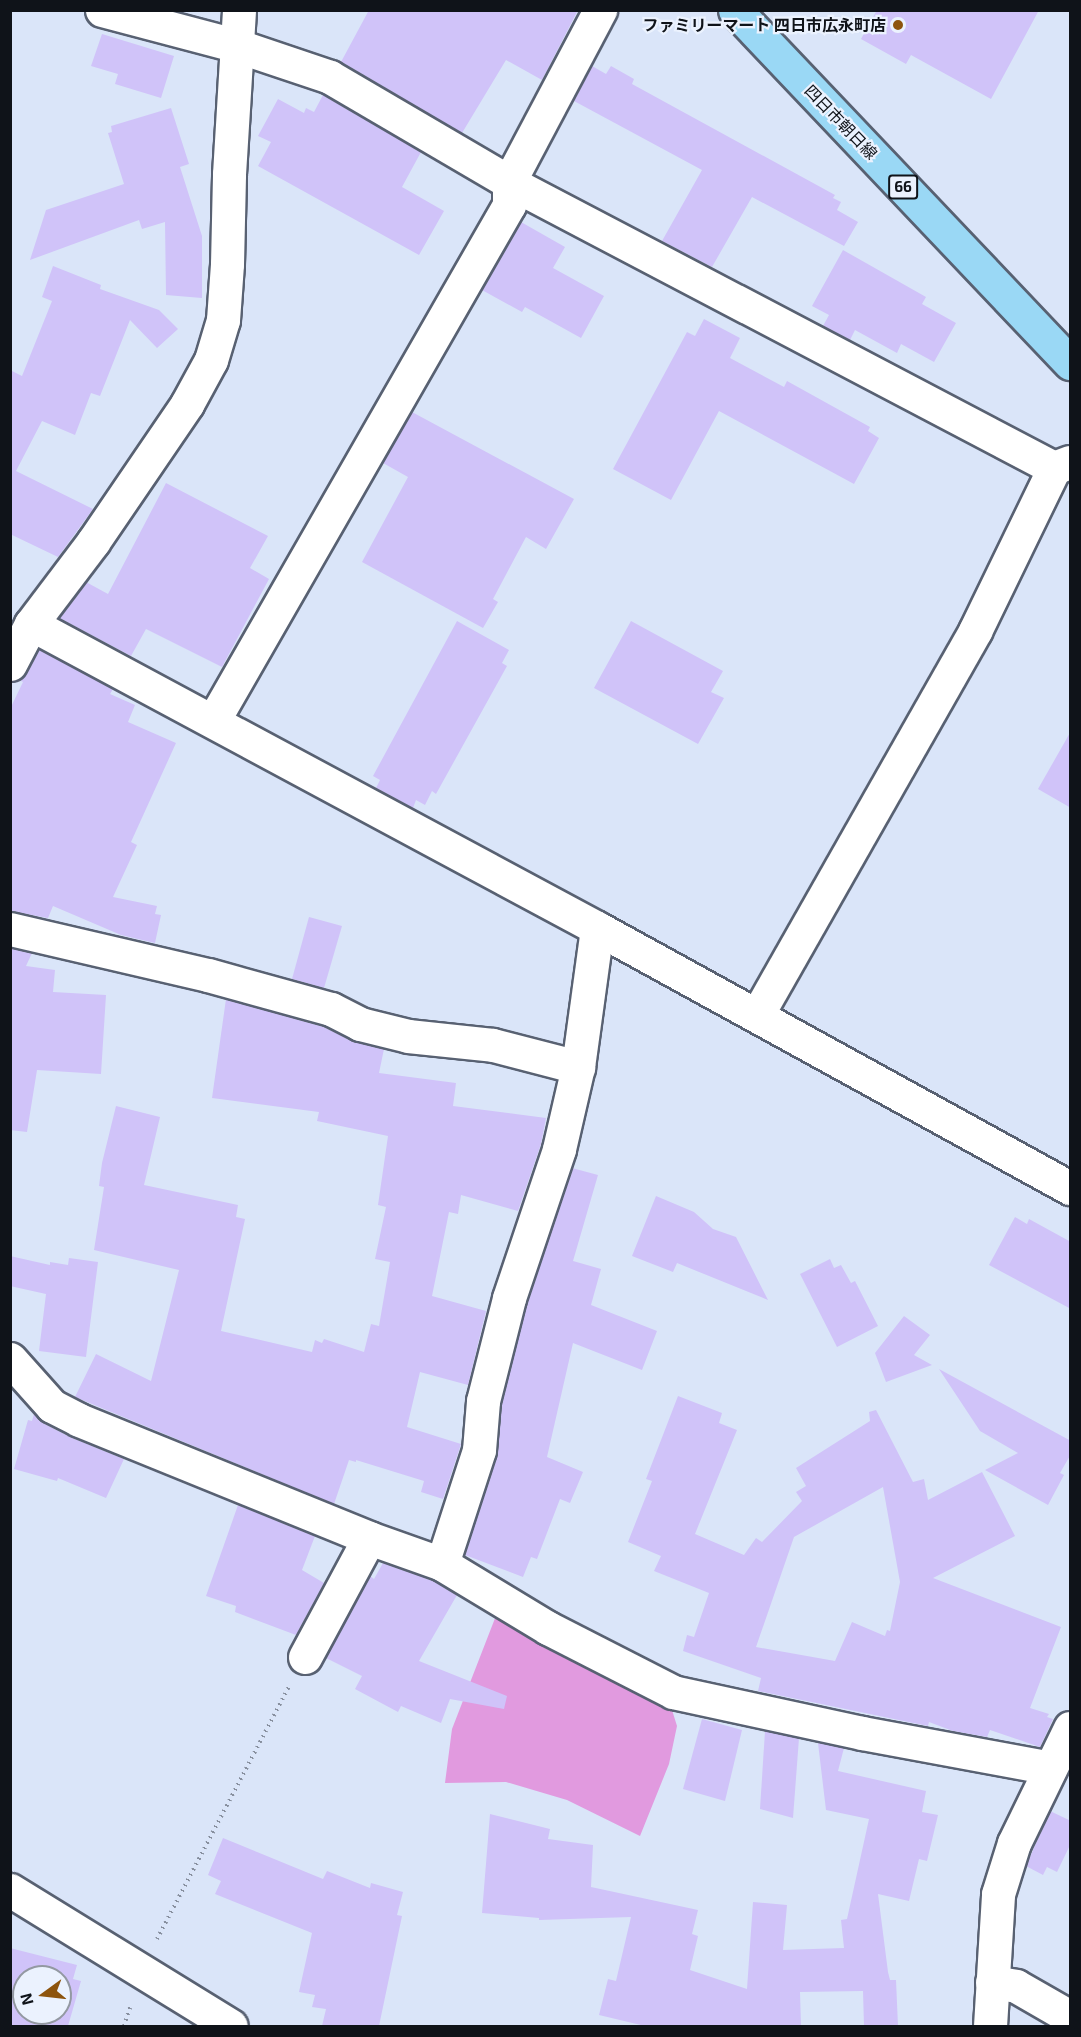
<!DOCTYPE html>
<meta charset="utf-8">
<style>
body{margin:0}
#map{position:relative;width:1081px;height:2037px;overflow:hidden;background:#dae5f9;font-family:"Exo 2","Noto Sans JP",sans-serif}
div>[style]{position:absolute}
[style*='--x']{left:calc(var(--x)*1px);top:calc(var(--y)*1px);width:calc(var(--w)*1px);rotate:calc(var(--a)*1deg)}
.green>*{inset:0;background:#e19adf}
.building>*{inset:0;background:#d0c3f9}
.path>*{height:4px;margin-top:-2px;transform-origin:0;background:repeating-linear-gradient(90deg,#878f9e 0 1.5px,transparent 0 6px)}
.roads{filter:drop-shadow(2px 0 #586172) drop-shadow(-2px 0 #586172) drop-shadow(0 2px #586172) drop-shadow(0 -2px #586172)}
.minor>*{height:33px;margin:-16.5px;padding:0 16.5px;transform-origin:16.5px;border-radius:16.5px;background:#fff}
.major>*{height:33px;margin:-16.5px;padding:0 16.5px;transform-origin:16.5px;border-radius:16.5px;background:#9ad8f5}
.dots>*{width:16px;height:16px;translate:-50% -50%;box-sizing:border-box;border:3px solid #ebf2fe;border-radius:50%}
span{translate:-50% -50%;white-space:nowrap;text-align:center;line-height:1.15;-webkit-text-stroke:4.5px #ebf2fe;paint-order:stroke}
.shield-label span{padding:2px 4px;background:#ebf2fe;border:2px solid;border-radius:4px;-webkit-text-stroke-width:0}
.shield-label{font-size:15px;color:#0f1319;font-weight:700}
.poi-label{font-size:16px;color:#0f1319;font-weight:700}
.right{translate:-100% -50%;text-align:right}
.street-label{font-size:16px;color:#0f1319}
.frame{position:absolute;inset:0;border:12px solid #0f1319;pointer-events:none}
.north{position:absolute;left:12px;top:1965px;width:60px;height:60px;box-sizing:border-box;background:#ebf2fe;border:2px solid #9399a2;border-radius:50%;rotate:255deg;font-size:16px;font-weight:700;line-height:24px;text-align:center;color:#0f1319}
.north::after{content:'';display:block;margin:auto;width:21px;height:27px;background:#8d540d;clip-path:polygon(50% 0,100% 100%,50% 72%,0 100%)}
</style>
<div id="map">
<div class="green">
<div style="clip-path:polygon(499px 1608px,672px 1710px,677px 1726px,669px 1764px,640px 1836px,567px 1800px,506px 1782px,445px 1783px,452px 1729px)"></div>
</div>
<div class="building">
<div style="clip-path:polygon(369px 10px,578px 10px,542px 80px,506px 60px,462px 133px,341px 62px)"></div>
<div style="clip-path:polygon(877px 10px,1039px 10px,991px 99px,911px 55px,906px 64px,861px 39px)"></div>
<div style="clip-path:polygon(102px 34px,174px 56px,161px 98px,115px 84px,118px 74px,91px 66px)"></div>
<div style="clip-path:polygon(592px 66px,606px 74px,611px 66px,634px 79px,632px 84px,835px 195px,833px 198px,841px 202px,837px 210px,858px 222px,844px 246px,752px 197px,712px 267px,662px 241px,702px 170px,574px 101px)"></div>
<div style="clip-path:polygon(323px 95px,421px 152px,402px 187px,444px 211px,419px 255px,258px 166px,271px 142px,258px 136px,278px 99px,304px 113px,306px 108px,314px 112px)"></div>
<div style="clip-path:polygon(171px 108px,189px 164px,180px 167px,202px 236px,202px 298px,166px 295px,165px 222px,142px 229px,139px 220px,30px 260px,46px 210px,124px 184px,108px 133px,112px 132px,111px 126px)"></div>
<div style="clip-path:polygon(521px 222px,565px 247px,553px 268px,604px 296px,581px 338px,525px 307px,522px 312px,482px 290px)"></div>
<div style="clip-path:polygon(843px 250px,926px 297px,922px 304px,956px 323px,934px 362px,901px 344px,897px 353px,855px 330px,850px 340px,823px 326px,829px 315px,812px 306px)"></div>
<div style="clip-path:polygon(53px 266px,101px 285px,100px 289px,159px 310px,178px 329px,157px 348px,130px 320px,100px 396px,91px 393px,75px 435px,42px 421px,16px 471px,93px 509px,58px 557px,10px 534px,10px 370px,22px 376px,52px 301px,42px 297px)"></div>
<div style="clip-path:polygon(704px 319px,740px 338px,730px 358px,784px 387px,787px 381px,870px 427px,868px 431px,879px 438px,854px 484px,719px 411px,671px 500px,613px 469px,687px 332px,695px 336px)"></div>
<div style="clip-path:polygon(412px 412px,574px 499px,546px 549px,526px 537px,493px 599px,498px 602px,483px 628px,362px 562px,408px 477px,383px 463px)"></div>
<div style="clip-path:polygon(166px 483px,268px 536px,250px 568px,269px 579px,222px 667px,146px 629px,131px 656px,59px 618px,86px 582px,108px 594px)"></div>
<div style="clip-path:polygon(457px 621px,509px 650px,502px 663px,507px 666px,436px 794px,432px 791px,425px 805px,416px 800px,413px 808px,376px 788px,380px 780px,373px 776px)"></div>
<div style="clip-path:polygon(631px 621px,723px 671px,711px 692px,724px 698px,698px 744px,594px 688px)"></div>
<div style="clip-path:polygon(39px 649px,113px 689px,110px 694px,135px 705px,128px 722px,176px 743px,131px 842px,137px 845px,113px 897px,157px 906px,155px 914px,161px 915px,155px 943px,121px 935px,53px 906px,48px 918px,10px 911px,10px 709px,23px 682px,21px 681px)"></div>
<div style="clip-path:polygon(1071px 731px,1071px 808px,1038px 789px)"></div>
<div style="clip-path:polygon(309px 917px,342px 926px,324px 988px,292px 979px)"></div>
<div style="clip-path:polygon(10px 948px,32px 953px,26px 966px,55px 970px,53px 992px,106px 995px,101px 1074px,37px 1070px,27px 1132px,10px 1130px)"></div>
<div style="clip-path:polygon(226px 999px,324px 1027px,352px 1041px,384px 1049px,379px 1073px,456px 1083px,453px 1106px,546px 1118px,541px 1144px,518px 1211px,461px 1195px,458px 1214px,449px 1212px,432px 1296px,486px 1311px,468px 1385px,420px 1372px,407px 1427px,461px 1444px,443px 1499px,421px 1492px,424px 1481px,356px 1460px,356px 1462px,349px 1460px,334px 1504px,75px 1397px,96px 1354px,151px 1381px,179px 1270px,94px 1250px,104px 1187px,99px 1186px,102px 1163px,116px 1106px,160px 1117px,144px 1185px,238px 1205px,236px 1217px,245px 1219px,221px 1331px,312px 1352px,315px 1340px,322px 1343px,324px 1339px,364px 1352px,371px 1324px,379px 1326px,390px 1262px,375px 1259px,386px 1207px,378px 1205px,388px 1136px,317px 1121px,319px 1112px,212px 1098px)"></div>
<div style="clip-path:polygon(572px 1168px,598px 1175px,573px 1261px,601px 1269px,591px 1305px,657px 1331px,642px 1370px,573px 1343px,547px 1457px,583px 1472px,570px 1503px,560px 1499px,537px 1559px,531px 1557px,523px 1577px,465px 1555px,497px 1456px,502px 1404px,527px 1303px)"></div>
<div style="clip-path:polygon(656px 1196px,694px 1212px,713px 1229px,736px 1237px,768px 1300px,677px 1263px,673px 1272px,632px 1256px)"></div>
<div style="clip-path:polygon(1015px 1217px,1027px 1224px,1029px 1219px,1071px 1242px,1071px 1309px,989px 1265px)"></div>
<div style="clip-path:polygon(10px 1256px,50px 1265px,50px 1262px,68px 1265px,69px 1258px,98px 1262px,86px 1357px,39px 1351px,46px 1294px,10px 1286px)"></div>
<div style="clip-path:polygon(830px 1259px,834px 1268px,841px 1265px,851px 1283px,855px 1281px,878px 1326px,837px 1347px,800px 1274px)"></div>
<div style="clip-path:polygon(904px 1316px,930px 1335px,914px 1355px,932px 1365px,886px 1382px,875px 1353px)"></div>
<div style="clip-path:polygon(939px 1369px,1071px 1441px,1071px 1454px,1060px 1473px,1064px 1475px,1048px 1505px,985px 1470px,1018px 1453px,980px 1431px)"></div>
<div style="clip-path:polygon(evenodd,678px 1396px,722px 1413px,719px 1423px,737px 1430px,695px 1534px,744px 1555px,756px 1538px,762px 1542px,802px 1501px,796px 1492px,806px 1486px,796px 1468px,870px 1421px,869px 1412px,876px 1410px,913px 1482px,924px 1479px,928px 1500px,982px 1472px,1015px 1536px,933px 1578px,1061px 1627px,1030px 1708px,1049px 1714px,1047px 1717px,1053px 1719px,1040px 1747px,990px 1730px,987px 1737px,953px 1731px,929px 1722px,928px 1726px,758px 1691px,761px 1678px,683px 1651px,687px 1635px,694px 1637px,709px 1593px,654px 1571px,661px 1556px,628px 1542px,652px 1481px,646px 1479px,678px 1396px,883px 1487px,900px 1582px,890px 1631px,887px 1630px,885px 1636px,852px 1622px,835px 1661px,756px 1647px,794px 1537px,883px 1487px)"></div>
<div style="clip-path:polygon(34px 1414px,43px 1423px,70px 1437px,124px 1459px,106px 1498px,58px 1478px,57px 1481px,14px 1469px,28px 1420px,32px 1421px)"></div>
<div style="clip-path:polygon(238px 1505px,315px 1536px,302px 1570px,324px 1583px,296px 1635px,235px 1612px,236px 1606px,206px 1596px)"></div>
<div style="clip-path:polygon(383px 1563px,434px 1581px,457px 1595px,419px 1661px,507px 1696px,504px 1709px,450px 1699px,441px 1723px,401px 1706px,398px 1712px,355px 1689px,362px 1676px,326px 1658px,370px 1576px,374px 1579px)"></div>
<div style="clip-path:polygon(702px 1719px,742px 1730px,725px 1801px,683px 1789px)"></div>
<div style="clip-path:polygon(765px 1731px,799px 1738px,793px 1818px,760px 1809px)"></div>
<div style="clip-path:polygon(818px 1743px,844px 1748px,838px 1771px,926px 1791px,922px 1812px,938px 1815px,927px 1861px,919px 1859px,909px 1901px,878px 1894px,888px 1972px,890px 1980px,896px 1980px,898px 2026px,864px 2026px,863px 1991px,800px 1992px,801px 2026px,645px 2026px,599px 2015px,608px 1979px,616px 1981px,631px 1917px,539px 1920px,539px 1918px,482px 1913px,490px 1814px,550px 1829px,548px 1839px,593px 1845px,591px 1887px,698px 1910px,692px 1934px,698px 1936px,690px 1970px,747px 1989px,753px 1902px,787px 1905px,783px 1950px,844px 1948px,841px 1920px,847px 1919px,869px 1819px,826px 1810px)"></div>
<div style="clip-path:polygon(1050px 1811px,1071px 1821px,1071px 1843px,1057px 1872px,1047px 1867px,1043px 1875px,1026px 1866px)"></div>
<div style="clip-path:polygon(223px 1838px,323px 1879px,327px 1871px,370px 1888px,371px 1883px,403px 1892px,397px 1915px,402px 1916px,379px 2026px,322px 2026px,326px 2009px,312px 2007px,315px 1995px,299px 1992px,312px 1933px,215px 1894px,221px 1881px,208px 1875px)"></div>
<div style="clip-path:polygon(evenodd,10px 1948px,77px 1965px,73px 1979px,81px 1981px,68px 2026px,10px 2026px,10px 1948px,24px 1977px,60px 1977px,60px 2013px,24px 2013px,24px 1977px)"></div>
</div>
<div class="path">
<div style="--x:157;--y:1939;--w:287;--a:-62.4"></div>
<div style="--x:124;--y:2026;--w:23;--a:-72"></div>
</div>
<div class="roads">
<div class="minor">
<div style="--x:102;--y:10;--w:141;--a:14.8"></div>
<div style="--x:238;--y:46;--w:97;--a:18.6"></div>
<div style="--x:330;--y:77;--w:208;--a:30.4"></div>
<div style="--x:509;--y:182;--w:615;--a:27.69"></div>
<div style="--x:31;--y:624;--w:642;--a:28.24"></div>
<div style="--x:597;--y:928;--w:540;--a:28.8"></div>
<div style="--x:10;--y:664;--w:45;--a:-62.3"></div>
<div style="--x:31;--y:624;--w:103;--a:-52.9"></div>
<div style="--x:93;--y:542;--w:167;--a:-55.7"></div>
<div style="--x:187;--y:404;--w:50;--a:-61.4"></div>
<div style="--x:211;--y:360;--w:42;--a:-73.3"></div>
<div style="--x:223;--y:320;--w:56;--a:-85.9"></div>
<div style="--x:227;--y:264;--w:90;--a:-88.7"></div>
<div style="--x:229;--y:174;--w:164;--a:-86.5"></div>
<div style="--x:213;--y:721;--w:595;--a:-60.16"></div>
<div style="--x:509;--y:205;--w:23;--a:-90"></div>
<div style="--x:509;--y:182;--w:195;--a:-62.1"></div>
<div style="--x:10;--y:929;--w:203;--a:13.1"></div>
<div style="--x:208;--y:975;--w:128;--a:15.5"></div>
<div style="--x:331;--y:1009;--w:33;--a:27"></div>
<div style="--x:360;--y:1024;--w:49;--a:14"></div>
<div style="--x:408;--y:1036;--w:85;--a:6"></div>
<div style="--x:493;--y:1045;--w:88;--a:14.5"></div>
<div style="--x:757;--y:1015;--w:442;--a:-60.4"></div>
<div style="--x:975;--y:631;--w:181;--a:-64.1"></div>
<div style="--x:1054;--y:468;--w:17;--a:-21"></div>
<div style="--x:10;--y:1359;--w:63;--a:48.2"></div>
<div style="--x:52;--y:1406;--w:30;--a:27"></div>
<div style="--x:79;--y:1420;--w:313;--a:22.1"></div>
<div style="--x:369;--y:1538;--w:77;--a:19.6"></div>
<div style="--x:442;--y:1564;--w:124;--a:31.1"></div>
<div style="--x:548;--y:1628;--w:140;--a:27.1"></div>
<div style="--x:673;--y:1692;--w:193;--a:12.2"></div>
<div style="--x:862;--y:1733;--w:191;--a:10.5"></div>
<div style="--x:442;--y:1564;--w:120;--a:-72"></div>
<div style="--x:479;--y:1450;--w:49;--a:-85.3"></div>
<div style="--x:483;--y:1401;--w:106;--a:-75.8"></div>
<div style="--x:509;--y:1298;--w:157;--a:-71.4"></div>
<div style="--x:559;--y:1149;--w:84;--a:-77"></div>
<div style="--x:578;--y:1067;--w:140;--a:-82.2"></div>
<div style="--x:305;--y:1657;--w:135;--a:-61.7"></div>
<div style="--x:10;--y:1890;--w:259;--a:31.6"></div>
<div style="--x:992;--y:1982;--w:24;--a:9"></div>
<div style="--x:1016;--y:1986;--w:62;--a:29.9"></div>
<div style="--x:990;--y:2026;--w:132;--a:-86.5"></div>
<div style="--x:998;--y:1894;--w:53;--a:-72.6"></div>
<div style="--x:1014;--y:1843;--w:128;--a:-64"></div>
</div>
<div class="major">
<div style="--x:735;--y:10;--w:487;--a:46.5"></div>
</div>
</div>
<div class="dots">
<div style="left:898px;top:25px;background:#8d540d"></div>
</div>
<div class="shield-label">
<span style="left:903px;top:187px">66</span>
</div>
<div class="poi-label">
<span class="right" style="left:886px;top:25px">ファミリーマート 四日市広永町店</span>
</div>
<div class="street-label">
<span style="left:841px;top:122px;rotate:46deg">四日市朝日線</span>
</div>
<div class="frame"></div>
<div class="north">N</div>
</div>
